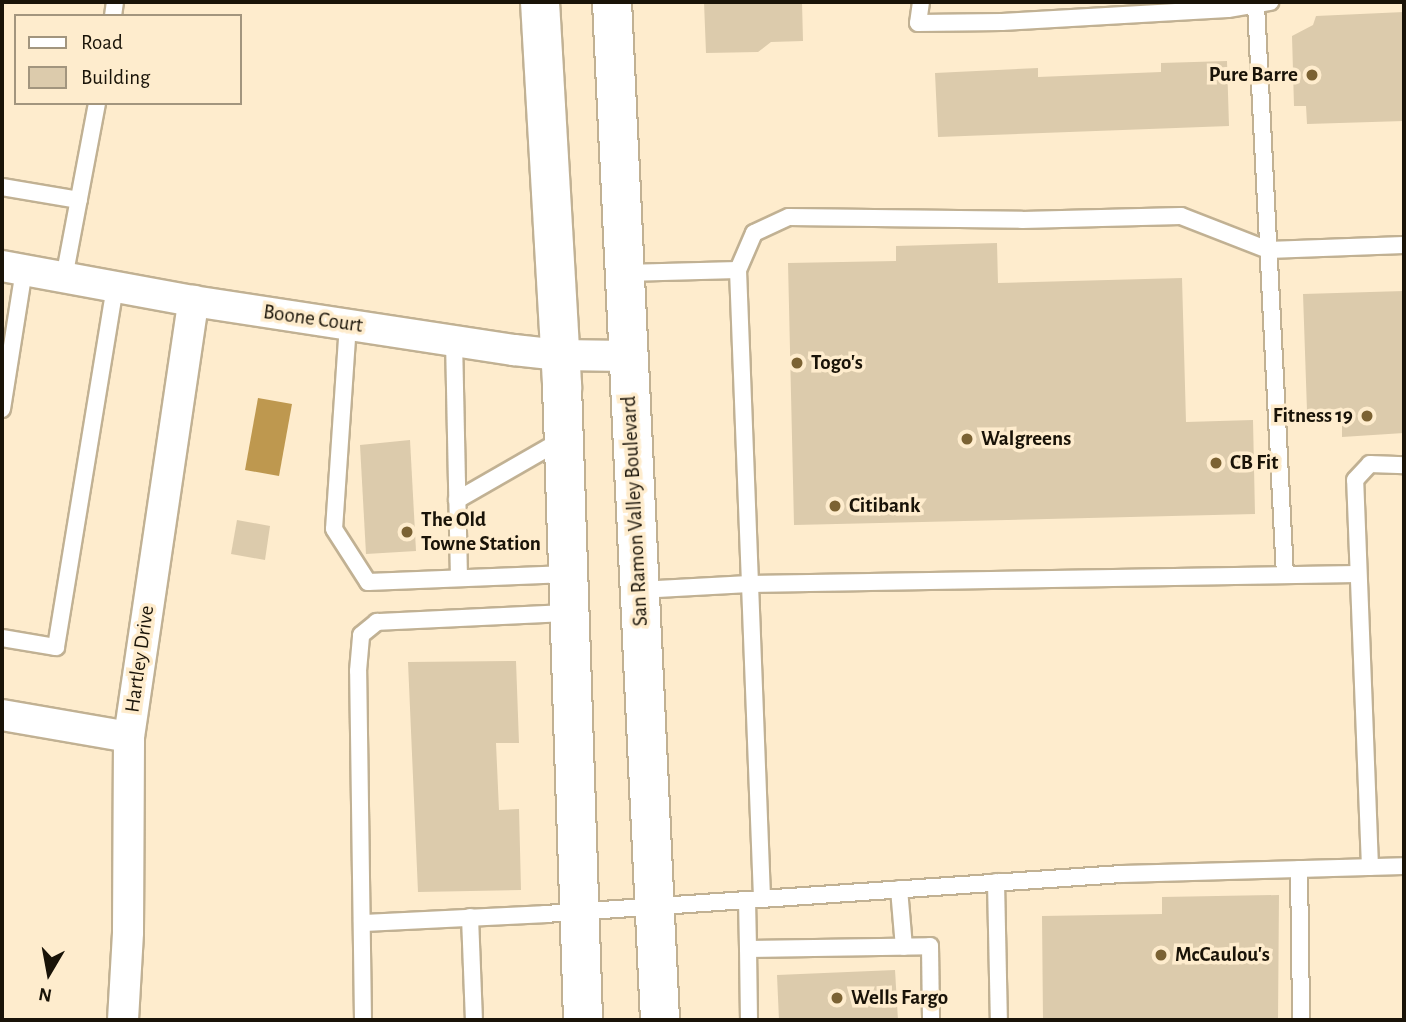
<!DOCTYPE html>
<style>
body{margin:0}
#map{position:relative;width:1406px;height:1022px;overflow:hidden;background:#feeccd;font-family:"Alegreya Sans",sans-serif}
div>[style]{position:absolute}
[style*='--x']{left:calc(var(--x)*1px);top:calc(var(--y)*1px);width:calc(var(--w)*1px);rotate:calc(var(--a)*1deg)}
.water>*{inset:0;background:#be984f}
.building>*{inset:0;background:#dccbac}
.roads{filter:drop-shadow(2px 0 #c1b193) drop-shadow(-2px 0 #c1b193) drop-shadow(0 2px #c1b193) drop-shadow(0 -2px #c1b193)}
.lane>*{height:16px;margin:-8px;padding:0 8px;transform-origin:8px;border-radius:8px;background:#fff}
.street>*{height:30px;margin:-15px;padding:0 15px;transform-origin:15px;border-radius:15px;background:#fff}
.secondary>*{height:38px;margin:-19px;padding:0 19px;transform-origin:19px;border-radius:19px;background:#fff}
.dots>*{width:19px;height:19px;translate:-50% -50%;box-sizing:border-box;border:4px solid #feeccd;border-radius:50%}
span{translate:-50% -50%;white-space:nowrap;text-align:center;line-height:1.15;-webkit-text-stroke:7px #feeccd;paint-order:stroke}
.poi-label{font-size:21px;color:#191308;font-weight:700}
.right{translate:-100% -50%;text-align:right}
.left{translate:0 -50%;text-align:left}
.street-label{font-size:21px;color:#191308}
.frame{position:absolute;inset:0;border:4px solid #191308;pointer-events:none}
.legend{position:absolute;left:14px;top:14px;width:228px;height:91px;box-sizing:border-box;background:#feeccd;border:2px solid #a2957e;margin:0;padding:9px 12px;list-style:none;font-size:21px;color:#191308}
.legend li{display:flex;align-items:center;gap:14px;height:35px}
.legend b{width:35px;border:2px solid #a2957e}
.north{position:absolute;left:14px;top:938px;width:70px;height:70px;-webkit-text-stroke:5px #feeccd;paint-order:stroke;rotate:190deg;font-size:19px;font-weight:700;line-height:28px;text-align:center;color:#191308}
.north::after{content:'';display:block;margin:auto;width:24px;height:32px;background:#191308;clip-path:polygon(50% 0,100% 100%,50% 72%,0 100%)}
</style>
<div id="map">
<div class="water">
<div style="clip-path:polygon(258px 398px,292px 404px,279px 476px,245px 470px)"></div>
</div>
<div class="building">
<div style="clip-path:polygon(704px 2px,802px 2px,803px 41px,771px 42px,758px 52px,706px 53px)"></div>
<div style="clip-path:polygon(1404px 12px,1404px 121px,1307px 124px,1306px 106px,1294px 106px,1292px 36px,1313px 25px,1316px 16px)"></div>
<div style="clip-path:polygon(1227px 61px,1229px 126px,938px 137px,935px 73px,1038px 68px,1038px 77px,1161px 72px,1161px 63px)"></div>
<div style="clip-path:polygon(997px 243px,998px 283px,1182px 278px,1186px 422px,1253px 420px,1255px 514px,794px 525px,788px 263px,896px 261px,896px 246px)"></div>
<div style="clip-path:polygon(1404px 291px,1404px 433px,1342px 437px,1342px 412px,1307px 411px,1303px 294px)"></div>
<div style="clip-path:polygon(410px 440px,416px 551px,366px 554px,360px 445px)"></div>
<div style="clip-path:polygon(237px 520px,270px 526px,265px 560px,231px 554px)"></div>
<div style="clip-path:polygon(516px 661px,519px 743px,496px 743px,499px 810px,519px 809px,521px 890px,418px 892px,408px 662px)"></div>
<div style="clip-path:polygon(1279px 895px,1278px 1020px,1043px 1020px,1042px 916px,1162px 914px,1162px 897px)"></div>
<div style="clip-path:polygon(895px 970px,898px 1020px,779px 1020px,777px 975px)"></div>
</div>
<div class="roads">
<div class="lane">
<div style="--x:921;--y:2;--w:21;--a:98"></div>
<div style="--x:918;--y:23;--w:84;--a:-0.7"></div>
<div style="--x:1002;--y:22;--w:226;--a:-3.3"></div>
<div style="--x:1228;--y:9;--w:43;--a:-9.5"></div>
<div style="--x:1256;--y:5;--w:571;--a:87.09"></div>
<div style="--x:113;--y:16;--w:14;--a:-82"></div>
<div style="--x:2;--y:187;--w:78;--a:9.6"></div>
<div style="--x:738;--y:270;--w:40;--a:-66.6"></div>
<div style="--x:754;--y:233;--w:38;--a:-25"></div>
<div style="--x:789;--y:217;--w:233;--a:0.7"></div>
<div style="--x:1022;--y:220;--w:159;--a:-1.4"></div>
<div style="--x:1181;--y:216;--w:93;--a:21.3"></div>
<div style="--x:1268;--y:250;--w:136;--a:-2.1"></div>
<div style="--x:625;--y:273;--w:113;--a:-1.5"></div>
<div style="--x:738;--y:270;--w:628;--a:87.81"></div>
<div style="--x:64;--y:278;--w:178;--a:-79.3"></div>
<div style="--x:348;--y:324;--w:205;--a:93.9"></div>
<div style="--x:334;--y:529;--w:63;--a:57.3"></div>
<div style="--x:368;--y:582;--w:200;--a:-2.3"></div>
<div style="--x:454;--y:340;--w:238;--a:88.8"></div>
<div style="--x:2;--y:409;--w:141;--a:-81"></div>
<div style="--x:457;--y:500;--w:122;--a:-29.9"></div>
<div style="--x:639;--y:590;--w:110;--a:-3.1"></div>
<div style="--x:749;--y:584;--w:608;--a:-0.94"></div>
<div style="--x:2;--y:638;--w:55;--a:9.5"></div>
<div style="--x:56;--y:647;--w:365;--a:-80.7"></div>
<div style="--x:1370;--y:867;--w:387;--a:-92.2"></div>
<div style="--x:1355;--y:480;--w:22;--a:-47"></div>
<div style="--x:1370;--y:464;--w:34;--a:2"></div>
<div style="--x:1299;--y:869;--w:151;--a:89.2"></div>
<div style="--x:996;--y:882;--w:138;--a:88.8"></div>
<div style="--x:899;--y:889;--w:58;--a:85.1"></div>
<div style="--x:747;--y:900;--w:49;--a:88.8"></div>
<div style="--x:470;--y:917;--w:103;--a:87.8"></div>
<div style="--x:362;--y:923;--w:183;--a:-2.8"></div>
<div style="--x:545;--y:914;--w:577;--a:-3.97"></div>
<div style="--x:1121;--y:874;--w:283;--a:-1.6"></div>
<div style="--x:363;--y:1020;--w:349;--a:-90.8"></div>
<div style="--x:358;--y:671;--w:36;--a:-85"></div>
<div style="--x:361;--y:635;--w:21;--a:-39"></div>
<div style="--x:377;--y:622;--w:192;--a:-2.7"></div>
<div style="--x:749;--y:1020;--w:71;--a:-90.8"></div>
<div style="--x:748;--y:949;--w:182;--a:-0.9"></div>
<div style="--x:930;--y:946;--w:74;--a:89.2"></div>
</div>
<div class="street">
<div style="--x:2;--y:266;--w:194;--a:10.4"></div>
<div style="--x:193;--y:301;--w:325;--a:8.7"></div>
<div style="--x:514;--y:350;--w:46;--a:6.2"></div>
<div style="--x:560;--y:355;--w:67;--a:0.9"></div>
<div style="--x:2;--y:715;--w:129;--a:9.8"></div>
<div style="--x:123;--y:1020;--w:88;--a:-86.7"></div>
<div style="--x:128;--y:932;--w:195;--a:-89.7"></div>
<div style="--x:129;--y:737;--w:441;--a:-81.6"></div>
</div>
<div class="secondary">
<div style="--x:540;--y:2;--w:385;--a:86.7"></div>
<div style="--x:562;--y:386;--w:634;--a:88.1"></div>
<div style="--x:612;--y:2;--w:1019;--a:87.3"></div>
</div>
</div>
<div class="dots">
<div style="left:1312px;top:75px;background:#7b6233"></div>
<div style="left:797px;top:363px;background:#7b6233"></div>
<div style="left:1367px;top:416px;background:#7b6233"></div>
<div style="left:967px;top:439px;background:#7b6233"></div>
<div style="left:1216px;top:463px;background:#7b6233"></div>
<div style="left:835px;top:506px;background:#7b6233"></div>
<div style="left:407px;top:532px;background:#7b6233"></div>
<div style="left:1161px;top:955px;background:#7b6233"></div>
<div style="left:837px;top:998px;background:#7b6233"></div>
</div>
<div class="poi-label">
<span class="right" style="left:1298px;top:75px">Pure Barre</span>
<span class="left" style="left:811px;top:363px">Togo's</span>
<span class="right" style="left:1353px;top:416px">Fitness 19</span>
<span class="left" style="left:981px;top:439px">Walgreens</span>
<span class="left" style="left:1230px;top:463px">CB Fit</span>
<span class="left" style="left:849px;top:506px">Citibank</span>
<span class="left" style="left:421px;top:532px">The Old<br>Towne Station</span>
<span class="left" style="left:1175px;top:955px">McCaulou's</span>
<span class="left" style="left:851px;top:998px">Wells Fargo</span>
</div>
<div class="street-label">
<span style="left:313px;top:319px;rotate:8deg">Boone Court</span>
<span style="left:635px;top:511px;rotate:-93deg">San Ramon Valley Boulevard</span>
<span style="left:140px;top:659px;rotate:-82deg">Hartley Drive</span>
</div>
<div class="frame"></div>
<ul class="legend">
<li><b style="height:9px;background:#fff"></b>Road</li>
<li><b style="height:19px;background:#dccbac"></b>Building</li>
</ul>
<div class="north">N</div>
</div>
